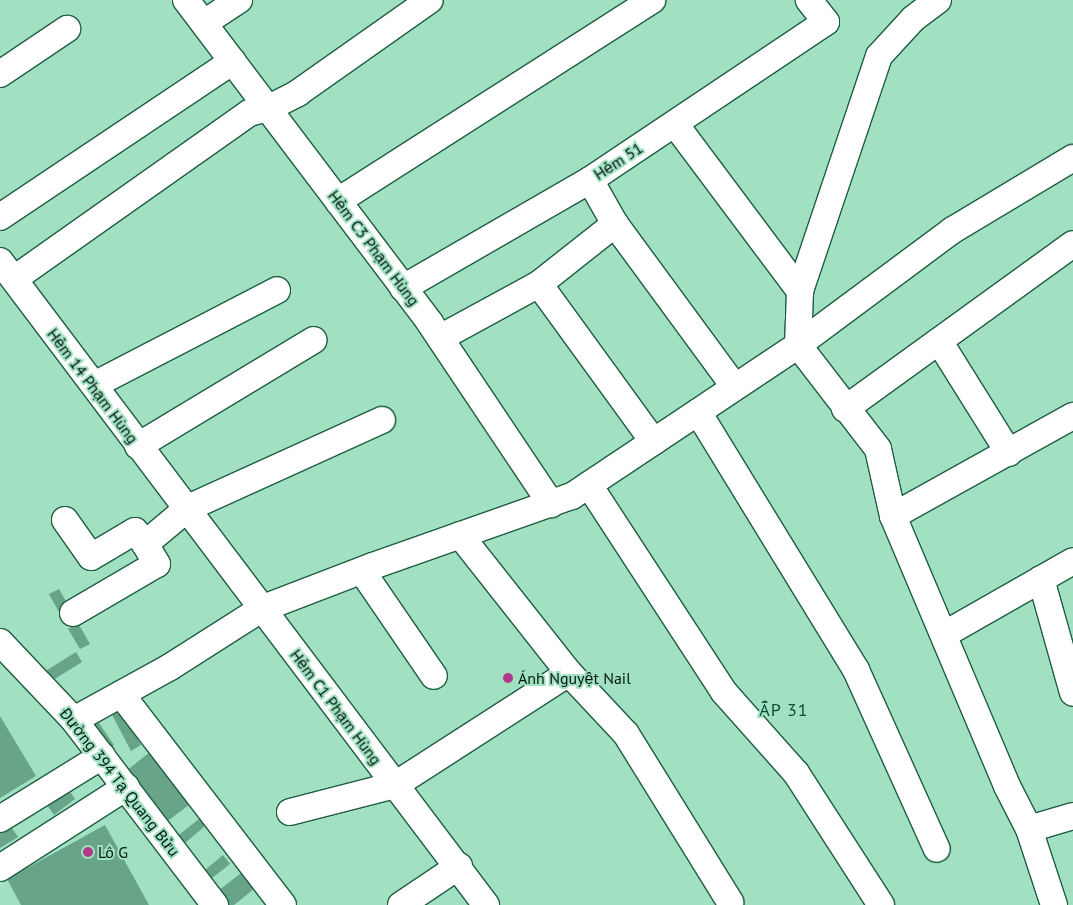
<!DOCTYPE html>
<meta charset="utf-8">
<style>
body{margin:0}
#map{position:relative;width:1073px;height:905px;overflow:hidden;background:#a1e0c1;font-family:"PT Sans",sans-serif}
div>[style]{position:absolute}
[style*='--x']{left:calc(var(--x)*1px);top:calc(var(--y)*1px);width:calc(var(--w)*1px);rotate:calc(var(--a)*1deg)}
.building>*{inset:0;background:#68a588}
.roads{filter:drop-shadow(1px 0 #1e5d43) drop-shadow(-1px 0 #1e5d43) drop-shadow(0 1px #1e5d43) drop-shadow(0 -1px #1e5d43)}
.minor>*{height:26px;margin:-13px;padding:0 13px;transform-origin:13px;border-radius:13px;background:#fff}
.dots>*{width:14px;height:14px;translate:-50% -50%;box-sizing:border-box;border:2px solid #a1e0c1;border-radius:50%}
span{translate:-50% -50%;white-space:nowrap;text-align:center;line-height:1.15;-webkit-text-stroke:4px #a1e0c1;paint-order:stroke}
.street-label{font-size:16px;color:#01190f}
.poi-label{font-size:16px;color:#01190f}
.left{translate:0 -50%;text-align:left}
.neighbourhood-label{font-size:18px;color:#084e35;letter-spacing:1px}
</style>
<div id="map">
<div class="building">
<div style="clip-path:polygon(59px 589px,70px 608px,60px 614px,49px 594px)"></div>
<div style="clip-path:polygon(78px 623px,90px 644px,80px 649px,68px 629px)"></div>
<div style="clip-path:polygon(76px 652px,82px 662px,53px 680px,47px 670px)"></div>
<div style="clip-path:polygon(119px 706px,141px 745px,131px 751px,110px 711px)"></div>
<div style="clip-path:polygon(0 716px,36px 776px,0 798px)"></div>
<div style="clip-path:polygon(97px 720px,114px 745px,106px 751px,89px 726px)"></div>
<div style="clip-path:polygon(150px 752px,190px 804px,160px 827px,121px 775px)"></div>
<div style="clip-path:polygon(67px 787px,75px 799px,54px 815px,45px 802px)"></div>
<div style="clip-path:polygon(199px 819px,205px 826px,178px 849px,171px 841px)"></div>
<div style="clip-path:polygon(9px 824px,18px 837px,0 848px,0 830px)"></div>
<div style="clip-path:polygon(105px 825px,149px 905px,21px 905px,7px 879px)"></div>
<div style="clip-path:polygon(223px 855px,230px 864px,206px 883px,199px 875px)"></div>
<div style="clip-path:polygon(241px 873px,254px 889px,234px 905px,229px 905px,218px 891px)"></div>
</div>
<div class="roads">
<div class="minor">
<div style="--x:186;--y:0;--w:405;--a:52.9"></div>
<div style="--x:430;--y:323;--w:218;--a:56.2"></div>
<div style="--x:938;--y:0;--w:31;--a:143"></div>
<div style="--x:913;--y:19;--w:50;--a:132.6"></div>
<div style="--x:879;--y:56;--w:248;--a:108.6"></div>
<div style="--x:800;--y:291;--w:54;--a:92.1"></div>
<div style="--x:798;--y:345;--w:131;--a:52.4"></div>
<div style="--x:878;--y:449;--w:69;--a:77.4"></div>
<div style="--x:893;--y:516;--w:293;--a:67.1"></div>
<div style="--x:1007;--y:786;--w:48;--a:62.9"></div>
<div style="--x:204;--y:23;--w:42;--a:-33.3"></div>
<div style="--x:0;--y:74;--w:81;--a:-33.9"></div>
<div style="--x:675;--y:124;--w:209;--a:53.2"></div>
<div style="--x:590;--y:180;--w:51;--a:60.4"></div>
<div style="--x:615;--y:224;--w:201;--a:53.7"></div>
<div style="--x:338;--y:201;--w:373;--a:-32.6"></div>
<div style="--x:0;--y:217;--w:280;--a:-33.8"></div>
<div style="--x:0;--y:261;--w:807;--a:52.96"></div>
<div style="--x:14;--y:279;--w:288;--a:-35.2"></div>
<div style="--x:249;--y:113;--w:21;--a:-14"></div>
<div style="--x:269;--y:108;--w:33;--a:-27"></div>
<div style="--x:298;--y:93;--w:161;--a:-35.2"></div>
<div style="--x:539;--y:284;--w:195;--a:54"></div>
<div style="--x:403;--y:288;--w:216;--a:-30"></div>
<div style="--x:590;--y:180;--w:284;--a:-33.8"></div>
<div style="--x:826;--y:22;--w:28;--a:-128"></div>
<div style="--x:440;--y:338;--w:113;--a:-28.6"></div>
<div style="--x:539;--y:284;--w:97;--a:-38.3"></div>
<div style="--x:939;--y:341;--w:132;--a:58"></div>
<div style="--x:94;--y:385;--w:206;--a:-27.4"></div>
<div style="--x:845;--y:409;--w:281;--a:-35.9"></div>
<div style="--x:698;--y:412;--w:303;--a:58.5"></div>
<div style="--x:856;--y:670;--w:196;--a:65.7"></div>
<div style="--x:138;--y:446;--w:205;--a:-31.1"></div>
<div style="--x:589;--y:485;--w:247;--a:56.9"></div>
<div style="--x:724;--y:692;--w:108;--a:48.4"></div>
<div style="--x:796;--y:773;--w:157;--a:57.2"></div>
<div style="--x:893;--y:516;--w:206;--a:-29.1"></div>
<div style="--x:65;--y:520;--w:45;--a:54.9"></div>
<div style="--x:91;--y:557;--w:51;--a:-30.6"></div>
<div style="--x:135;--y:531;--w:16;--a:52"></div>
<div style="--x:460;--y:535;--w:176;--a:51.7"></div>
<div style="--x:569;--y:673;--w:83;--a:46.9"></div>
<div style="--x:626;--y:734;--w:198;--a:58.2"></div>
<div style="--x:362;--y:571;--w:127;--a:55.6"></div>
<div style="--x:1041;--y:579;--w:118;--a:74.3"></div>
<div style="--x:73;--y:613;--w:97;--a:-30.3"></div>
<div style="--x:157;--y:564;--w:23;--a:-121"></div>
<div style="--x:145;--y:544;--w:56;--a:-39.9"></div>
<div style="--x:188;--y:508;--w:213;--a:-24.4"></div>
<div style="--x:945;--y:634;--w:147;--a:-29.7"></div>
<div style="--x:0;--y:642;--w:108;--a:46.5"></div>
<div style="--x:74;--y:720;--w:233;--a:52.7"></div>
<div style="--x:121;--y:694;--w:266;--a:52.5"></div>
<div style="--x:74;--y:720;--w:110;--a:-28.9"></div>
<div style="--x:170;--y:667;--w:108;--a:-32.5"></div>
<div style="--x:261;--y:609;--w:120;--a:-21"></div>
<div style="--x:373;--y:566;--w:211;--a:-19.4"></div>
<div style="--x:572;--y:496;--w:272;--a:-33.7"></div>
<div style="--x:798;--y:345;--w:193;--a:-36.6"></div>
<div style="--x:953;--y:230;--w:140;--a:-31"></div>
<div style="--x:290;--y:812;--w:108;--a:-14.4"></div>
<div style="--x:395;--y:785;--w:207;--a:-32.8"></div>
<div style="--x:0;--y:819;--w:120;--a:-31.7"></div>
<div style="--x:0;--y:868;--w:150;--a:-32.7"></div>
<div style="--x:401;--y:905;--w:70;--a:-33.9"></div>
<div style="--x:1054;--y:905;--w:80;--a:-108.2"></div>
<div style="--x:1029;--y:829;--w:46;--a:-16.5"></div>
</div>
</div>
<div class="dots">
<div style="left:508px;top:678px;background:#b1388b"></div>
<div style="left:88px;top:852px;background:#b1388b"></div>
</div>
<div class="street-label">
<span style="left:618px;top:161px;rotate:-33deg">Hẻm 51</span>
<span style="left:374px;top:248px;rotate:53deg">Hẻm C3 Phạm Hùng</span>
<span style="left:93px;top:386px;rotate:53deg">Hẻm 14 Phạm Hùng</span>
<span style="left:336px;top:707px;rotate:53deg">Hẻm C1 Phạm Hùng</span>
<span style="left:120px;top:782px;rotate:52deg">Đường 394 Tạ Quang Bửu</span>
</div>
<div class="poi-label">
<span class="left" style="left:518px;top:678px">Ánh Nguyệt Nail</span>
<span class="left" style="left:98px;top:852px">Lô G</span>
</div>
<div class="neighbourhood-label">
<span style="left:784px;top:710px">ẤP 31</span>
</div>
</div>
